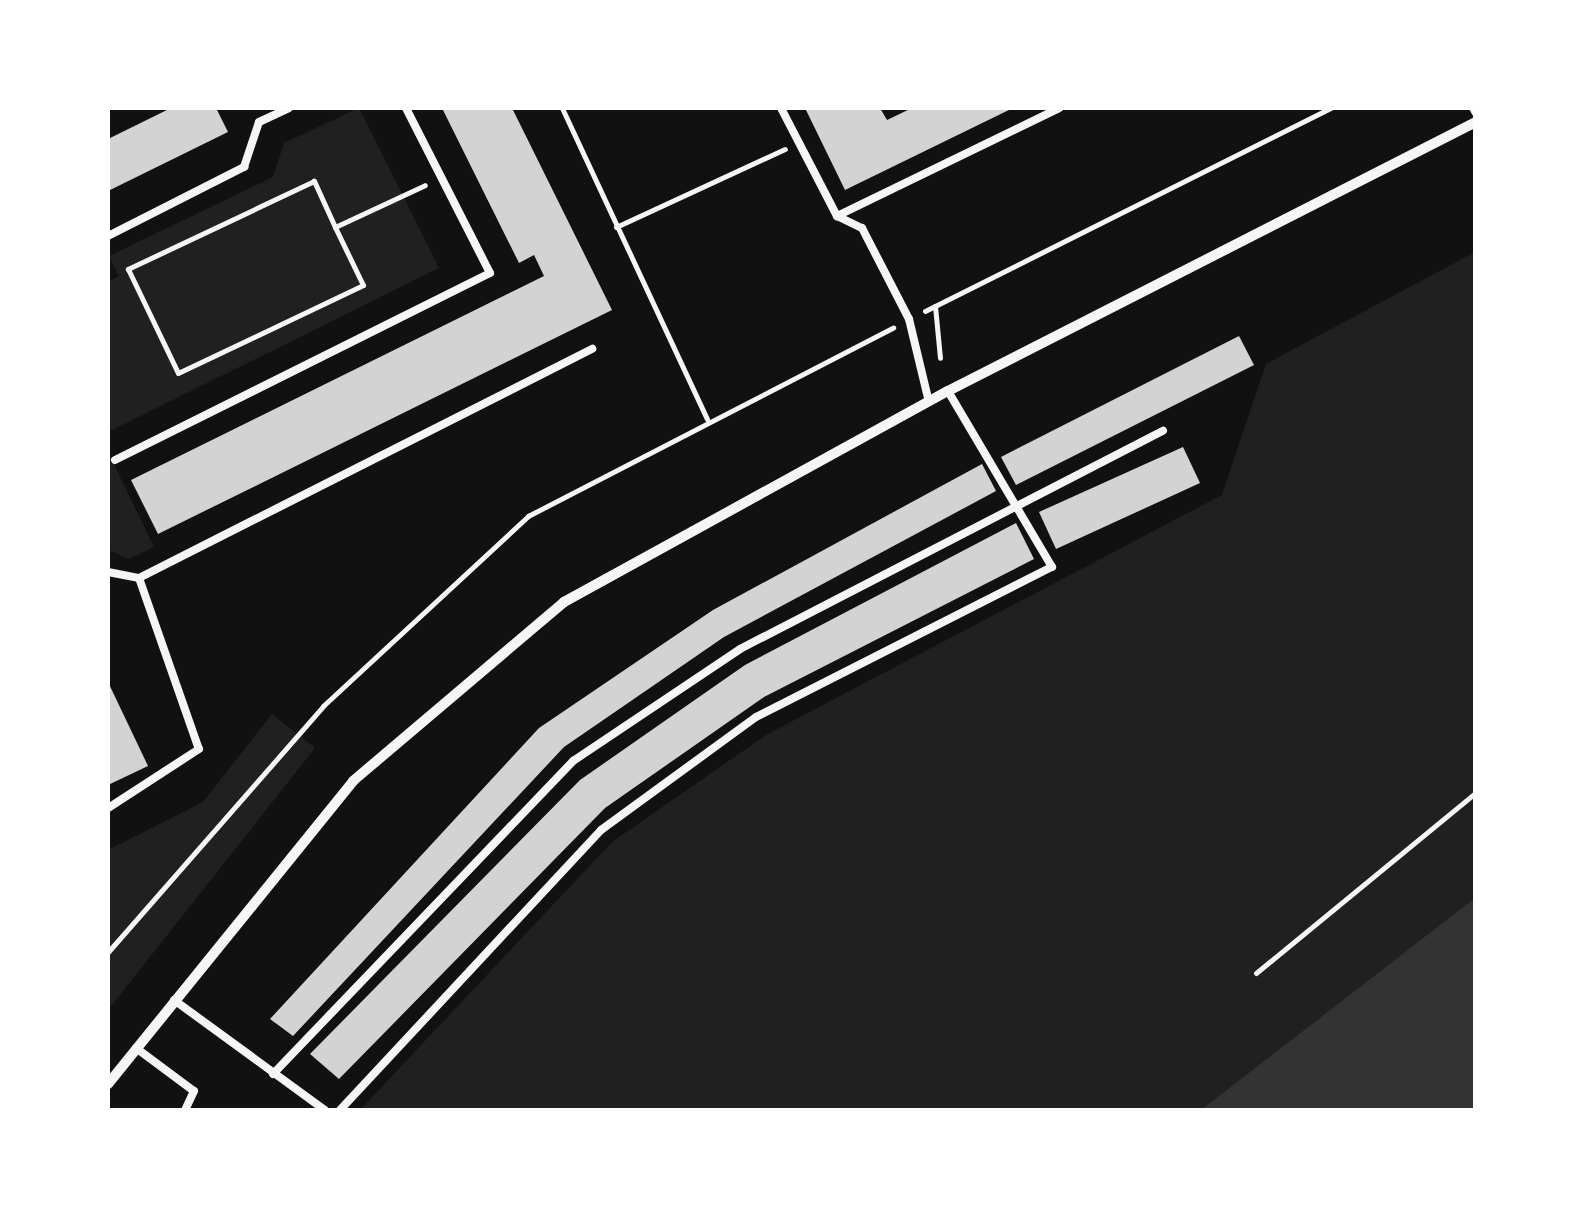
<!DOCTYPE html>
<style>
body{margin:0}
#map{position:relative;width:1583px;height:1218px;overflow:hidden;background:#111;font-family:"IBM Plex Sans",sans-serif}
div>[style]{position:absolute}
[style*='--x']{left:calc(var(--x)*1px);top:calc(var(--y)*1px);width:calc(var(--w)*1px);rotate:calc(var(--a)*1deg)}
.green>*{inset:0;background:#202020}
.water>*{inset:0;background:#333}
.building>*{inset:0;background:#d3d3d3}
.path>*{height:5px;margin:-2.5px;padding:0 2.5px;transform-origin:2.5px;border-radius:2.5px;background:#f5f5f5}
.service>*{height:8px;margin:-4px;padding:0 4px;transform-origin:4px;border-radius:4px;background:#f5f5f5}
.minor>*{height:10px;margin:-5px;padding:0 5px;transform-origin:5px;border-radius:5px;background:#f5f5f5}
span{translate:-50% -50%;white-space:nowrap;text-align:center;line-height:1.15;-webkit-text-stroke:10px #fff;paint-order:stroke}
.frame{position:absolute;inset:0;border:110px solid #fff;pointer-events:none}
</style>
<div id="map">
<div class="green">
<div style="clip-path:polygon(359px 108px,439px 268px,108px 432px,108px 282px,119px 276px,109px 256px,273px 177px,284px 143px)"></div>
<div style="clip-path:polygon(1475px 252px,1475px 1110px,360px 1110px,612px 842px,766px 735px,1222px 495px,1266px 364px)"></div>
<div style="clip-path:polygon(108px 452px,154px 547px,129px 559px,108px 550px)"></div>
<div style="clip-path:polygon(272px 714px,315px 748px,108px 1010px,108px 850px,203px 802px)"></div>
</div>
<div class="water">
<div style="clip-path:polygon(1475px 898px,1475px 1110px,1201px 1110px)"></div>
</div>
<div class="building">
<div style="clip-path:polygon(171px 108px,216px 108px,228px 132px,108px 191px,108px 139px)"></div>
<div style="clip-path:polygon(442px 108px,512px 108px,612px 310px,158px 534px,131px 480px,544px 276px,534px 255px,519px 263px)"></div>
<div style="clip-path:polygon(805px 108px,880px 108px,887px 120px,912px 108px,1013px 108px,845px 190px)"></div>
<div style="clip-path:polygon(1239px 336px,1254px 365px,1016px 485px,1001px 457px)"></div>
<div style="clip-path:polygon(1183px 447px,1200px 483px,1056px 549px,1039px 512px)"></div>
<div style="clip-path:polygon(982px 464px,996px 491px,724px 637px,564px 747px,293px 1036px,270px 1019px,539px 728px,713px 610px)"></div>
<div style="clip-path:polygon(1016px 523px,1034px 559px,764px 697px,605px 808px,339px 1079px,310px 1054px,580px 780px,745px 665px)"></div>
<div style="clip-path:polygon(108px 682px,148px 766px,108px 785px)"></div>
</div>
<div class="path">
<div style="--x:562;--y:108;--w:343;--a:65"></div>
<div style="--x:335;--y:227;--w:51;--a:-114.5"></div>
<div style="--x:314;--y:181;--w:206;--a:154.7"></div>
<div style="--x:128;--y:269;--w:115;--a:64.3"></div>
<div style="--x:178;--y:373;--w:205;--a:-25.4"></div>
<div style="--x:363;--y:285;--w:64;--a:-115.8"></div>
<div style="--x:335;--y:227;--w:99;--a:-25"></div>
<div style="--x:616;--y:227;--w:186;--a:-24.8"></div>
<div style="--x:935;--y:306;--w:52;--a:84.5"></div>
<div style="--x:925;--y:311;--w:454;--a:-26.6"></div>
<div style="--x:108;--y:952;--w:327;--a:-48.8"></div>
<div style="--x:323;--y:706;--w:280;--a:-42.8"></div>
<div style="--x:528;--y:516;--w:411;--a:-27.3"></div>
<div style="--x:1256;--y:973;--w:285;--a:-39.4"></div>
</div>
<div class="service">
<div style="--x:781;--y:108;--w:122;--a:62.6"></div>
<div style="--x:837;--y:216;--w:247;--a:-25.9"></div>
<div style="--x:1473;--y:108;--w:6;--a:59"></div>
<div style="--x:837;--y:216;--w:28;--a:26"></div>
<div style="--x:862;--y:228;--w:102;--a:62.7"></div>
<div style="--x:909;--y:319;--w:85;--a:76.5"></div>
<div style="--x:108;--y:236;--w:153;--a:-26.9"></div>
<div style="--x:244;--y:167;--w:47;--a:-71.6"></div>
<div style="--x:259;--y:122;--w:33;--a:-25"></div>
<div style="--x:115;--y:460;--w:419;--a:-26.5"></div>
<div style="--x:490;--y:273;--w:185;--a:-117"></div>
<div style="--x:108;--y:572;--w:32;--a:11"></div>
<div style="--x:139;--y:578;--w:181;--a:70.7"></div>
<div style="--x:199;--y:749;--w:108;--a:147"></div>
<div style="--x:139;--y:578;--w:508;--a:-26.82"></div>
<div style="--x:174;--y:1000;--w:187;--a:36.1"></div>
<div style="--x:136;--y:1048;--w:72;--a:36.6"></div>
<div style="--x:194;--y:1091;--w:21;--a:115"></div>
<div style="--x:273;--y:1074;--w:434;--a:-46.2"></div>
<div style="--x:573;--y:761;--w:201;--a:-33.8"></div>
<div style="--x:740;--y:649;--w:476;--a:-27.3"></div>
<div style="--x:340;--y:1110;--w:383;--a:-47"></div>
<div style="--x:601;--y:830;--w:192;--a:-36.1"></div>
<div style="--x:756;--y:717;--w:332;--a:-26.9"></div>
<div style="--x:1052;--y:567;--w:204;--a:-120.6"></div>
</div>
<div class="minor">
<div style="--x:108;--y:1084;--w:390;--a:-51"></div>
<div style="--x:353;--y:781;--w:277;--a:-40.3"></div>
<div style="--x:564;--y:602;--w:438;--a:-28.8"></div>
<div style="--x:948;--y:391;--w:593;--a:-27"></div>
</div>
<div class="frame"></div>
</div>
